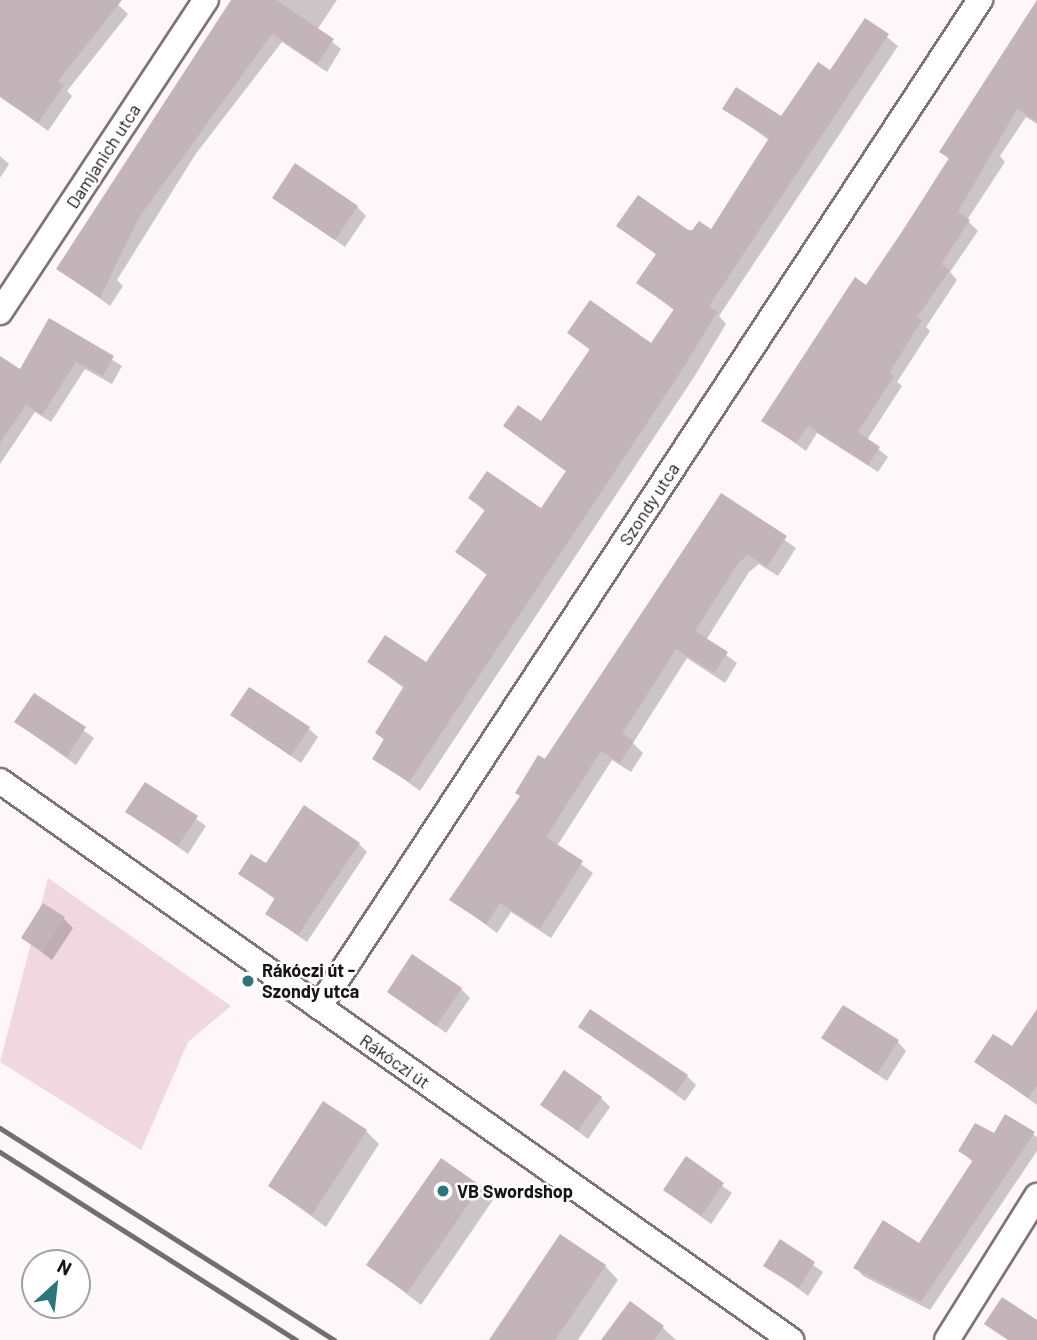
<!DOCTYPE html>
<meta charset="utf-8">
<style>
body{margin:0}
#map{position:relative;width:1037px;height:1340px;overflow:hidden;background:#fef7f9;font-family:Barlow,sans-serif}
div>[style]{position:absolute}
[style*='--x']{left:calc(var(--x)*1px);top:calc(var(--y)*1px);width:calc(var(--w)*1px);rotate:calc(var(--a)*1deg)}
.green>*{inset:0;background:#f1d7e0}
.shadow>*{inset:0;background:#0003}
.building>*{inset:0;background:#c3b4b9}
.roads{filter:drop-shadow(2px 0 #817277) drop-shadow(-2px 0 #817277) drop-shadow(0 2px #817277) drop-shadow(0 -2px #817277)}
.minor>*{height:24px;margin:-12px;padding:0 12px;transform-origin:12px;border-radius:12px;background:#fff}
.rail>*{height:5px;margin:-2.5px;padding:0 2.5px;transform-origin:2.5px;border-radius:2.5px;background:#736d6f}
.dots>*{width:19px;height:19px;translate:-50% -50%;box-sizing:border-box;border:4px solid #fff;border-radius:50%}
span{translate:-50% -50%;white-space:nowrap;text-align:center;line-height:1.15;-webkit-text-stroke:5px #fff;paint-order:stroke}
.street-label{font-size:18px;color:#181314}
.poi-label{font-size:18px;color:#181314;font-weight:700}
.left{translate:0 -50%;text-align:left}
.north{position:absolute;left:21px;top:1249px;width:70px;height:70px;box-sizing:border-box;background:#fff;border:2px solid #a3a1a1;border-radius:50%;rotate:27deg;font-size:19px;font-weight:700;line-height:28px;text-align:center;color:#181314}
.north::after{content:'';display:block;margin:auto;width:24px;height:32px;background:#2c757d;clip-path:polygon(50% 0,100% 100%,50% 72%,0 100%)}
</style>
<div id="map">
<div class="green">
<div style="clip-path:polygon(48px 878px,231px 1006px,188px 1042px,141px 1150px,0 1062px)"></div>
</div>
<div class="shadow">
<div style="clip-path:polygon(0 0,113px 0,128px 14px,67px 91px,72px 96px,48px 131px,0 95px)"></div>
<div style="clip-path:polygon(235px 0,337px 0,317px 30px,341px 49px,327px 72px,282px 42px,195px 155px,117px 280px,123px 286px,110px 306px,59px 269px)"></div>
<div style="clip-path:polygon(1037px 16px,1037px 124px,1026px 117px,1000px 156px,1005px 162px,967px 220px,978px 231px,950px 272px,957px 280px,926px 327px,930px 331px,897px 382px,902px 386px,867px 440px,888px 457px,878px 472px,817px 433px,806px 451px,763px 420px,866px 287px,950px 160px,941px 152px)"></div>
<div style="clip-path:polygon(866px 20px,898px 46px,719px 316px,726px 324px,694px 377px,420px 791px,375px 758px,385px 741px,377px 733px,405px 689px,369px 662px,426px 664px,488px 576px,457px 551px,486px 512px,470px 498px,541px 510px,567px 472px,505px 426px,541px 423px,591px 351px,569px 333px,651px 346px,675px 311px,638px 282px,657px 255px,618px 226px,711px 231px,770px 141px,725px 108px,782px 118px,831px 73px)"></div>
<div style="clip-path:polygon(0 156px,9px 164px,0 178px)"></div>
<div style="clip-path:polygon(274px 198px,357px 207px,366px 216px,345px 247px)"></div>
<div style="clip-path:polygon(49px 320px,122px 366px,112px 384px,85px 369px,51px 422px,35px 412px,0 464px,0 359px,21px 372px)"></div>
<div style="clip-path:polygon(721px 496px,796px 548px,778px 576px,759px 564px,749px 572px,706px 640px,737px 663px,725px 683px,687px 658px,633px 743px,643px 753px,631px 772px,612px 760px,557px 846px,593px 873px,551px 938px,511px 912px,497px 933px,451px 899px)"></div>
<div style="clip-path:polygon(34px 695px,94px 738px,76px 765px,16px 722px)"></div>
<div style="clip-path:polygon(232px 715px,309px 729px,318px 737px,301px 763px)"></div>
<div style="clip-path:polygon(146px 784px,206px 826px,188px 854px,128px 812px)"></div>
<div style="clip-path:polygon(359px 844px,367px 852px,307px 942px,267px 914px,276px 900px,241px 874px)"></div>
<div style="clip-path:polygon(64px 919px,73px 928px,52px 960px,23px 938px)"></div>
<div style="clip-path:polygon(461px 989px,470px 998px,446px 1033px,389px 992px)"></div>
<div style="clip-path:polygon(1037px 1013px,1037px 1105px,976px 1061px,1012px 1049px)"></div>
<div style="clip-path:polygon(580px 1027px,687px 1076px,696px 1085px,685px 1101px)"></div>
<div style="clip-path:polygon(823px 1038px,898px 1042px,906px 1051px,887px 1081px)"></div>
<div style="clip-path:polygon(601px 1098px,610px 1107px,588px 1139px,543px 1105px)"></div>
<div style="clip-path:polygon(1006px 1117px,1037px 1137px,1037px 1151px,930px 1310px,863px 1276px,855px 1267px,919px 1246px,973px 1162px,960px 1151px,994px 1136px)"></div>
<div style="clip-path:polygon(366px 1131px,379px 1144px,326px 1227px,270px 1186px)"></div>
<div style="clip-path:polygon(686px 1159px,732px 1193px,711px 1224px,665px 1190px)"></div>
<div style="clip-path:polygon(479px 1187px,493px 1200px,421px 1305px,369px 1265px)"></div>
<div style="clip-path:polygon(781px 1242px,823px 1272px,808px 1296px,766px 1265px)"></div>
<div style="clip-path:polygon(605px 1266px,618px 1280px,578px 1340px,491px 1340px)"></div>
<div style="clip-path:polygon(630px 1304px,663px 1328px,676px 1340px,604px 1340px)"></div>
</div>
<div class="building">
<div style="clip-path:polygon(0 0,122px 0,58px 81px,64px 85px,38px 123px,0 97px)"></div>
<div style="clip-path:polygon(231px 0,276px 0,334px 39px,317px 64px,272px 34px,138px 219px,100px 298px,56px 269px)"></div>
<div style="clip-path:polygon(1037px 0,1037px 122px,1017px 109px,958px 212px,970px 220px,941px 264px,950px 270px,917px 317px,922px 320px,889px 373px,894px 376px,858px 432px,880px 447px,868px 465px,808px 426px,796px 443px,761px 421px,855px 277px,866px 285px,903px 230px,949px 158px,939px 152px)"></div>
<div style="clip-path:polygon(865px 18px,889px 34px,709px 306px,717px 312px,684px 367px,409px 782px,372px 759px,384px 739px,375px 733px,404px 686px,367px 662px,385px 635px,426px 662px,487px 574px,455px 552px,485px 510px,468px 498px,487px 471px,541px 508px,566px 471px,503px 426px,518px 405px,541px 421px,590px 349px,567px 333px,590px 300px,651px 343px,674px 309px,636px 283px,656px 254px,616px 226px,638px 195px,691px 232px,699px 221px,711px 229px,769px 138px,722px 109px,736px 87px,781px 116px,818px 62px,830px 70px)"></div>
<div style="clip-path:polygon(295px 163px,358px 206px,335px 240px,272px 198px)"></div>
<div style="clip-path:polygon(49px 318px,114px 356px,103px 376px,76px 362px,42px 415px,26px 405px,0 443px,0 356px,20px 369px)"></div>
<div style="clip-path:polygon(721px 493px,787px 536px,767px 567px,748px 555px,739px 562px,695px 631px,728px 652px,714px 673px,676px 649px,622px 734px,634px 741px,620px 763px,601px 751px,546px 837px,583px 861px,540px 929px,500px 903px,486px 924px,449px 900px,520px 796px,515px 793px,538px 755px,545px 759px)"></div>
<div style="clip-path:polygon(249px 687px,310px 727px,291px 756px,230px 715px)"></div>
<div style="clip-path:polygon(34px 693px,86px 727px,67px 757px,14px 722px)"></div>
<div style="clip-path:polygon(145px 782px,198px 816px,178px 846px,125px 812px)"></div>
<div style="clip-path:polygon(304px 805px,360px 843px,298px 935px,265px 914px,275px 898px,238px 874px,251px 854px,266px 863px)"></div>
<div style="clip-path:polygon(43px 903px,65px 917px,42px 952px,21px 938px)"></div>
<div style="clip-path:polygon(412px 954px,462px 988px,436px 1026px,387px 992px)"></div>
<div style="clip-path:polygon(843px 1005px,899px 1040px,877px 1074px,821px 1038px)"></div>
<div style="clip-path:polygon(590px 1009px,688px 1075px,676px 1093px,578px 1027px)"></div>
<div style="clip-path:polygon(1037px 1009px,1037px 1085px,1028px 1098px,974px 1062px,993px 1034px,1012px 1046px)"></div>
<div style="clip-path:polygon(564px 1070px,602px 1097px,578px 1131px,540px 1105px)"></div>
<div style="clip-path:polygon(323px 1101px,367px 1130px,312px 1215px,268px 1186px)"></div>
<div style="clip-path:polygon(1005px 1114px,1035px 1132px,921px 1302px,853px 1268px,883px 1220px,919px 1243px,973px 1160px,958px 1151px,975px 1123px,994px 1133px)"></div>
<div style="clip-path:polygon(686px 1156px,724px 1183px,701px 1216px,663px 1190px)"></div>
<div style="clip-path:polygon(441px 1158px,481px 1186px,407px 1293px,366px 1265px)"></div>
<div style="clip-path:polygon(560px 1234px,606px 1265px,555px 1340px,489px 1340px)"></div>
<div style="clip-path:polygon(780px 1239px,815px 1262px,799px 1288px,763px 1266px)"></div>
<div style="clip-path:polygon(1002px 1297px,1037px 1320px,1037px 1340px,1008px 1340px,984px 1324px)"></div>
<div style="clip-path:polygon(630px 1301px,664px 1326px,654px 1340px,601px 1340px)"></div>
</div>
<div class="roads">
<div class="minor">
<div style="--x:0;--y:312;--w:374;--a:-56.6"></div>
<div style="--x:0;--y:781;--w:969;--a:35.25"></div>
<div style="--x:319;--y:1007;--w:1205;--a:-56.72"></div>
<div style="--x:947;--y:1340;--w:170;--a:-58"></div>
</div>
</div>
<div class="rail">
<div style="--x:0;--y:1128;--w:396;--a:32.4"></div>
<div style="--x:0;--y:1152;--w:351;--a:32.4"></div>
</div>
<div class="dots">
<div style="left:248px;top:981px;background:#2c757d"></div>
<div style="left:443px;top:1191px;background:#2c757d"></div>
</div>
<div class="street-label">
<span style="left:103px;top:156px;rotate:-57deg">Damjanich utca</span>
<span style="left:649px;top:504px;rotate:-57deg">Szondy utca</span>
<span style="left:395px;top:1061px;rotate:35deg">Rákóczi út</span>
</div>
<div class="poi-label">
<span class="left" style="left:262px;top:981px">Rákóczi út -<br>Szondy utca</span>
<span class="left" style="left:457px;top:1191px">VB Swordshop</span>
</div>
<div class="north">N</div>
</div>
